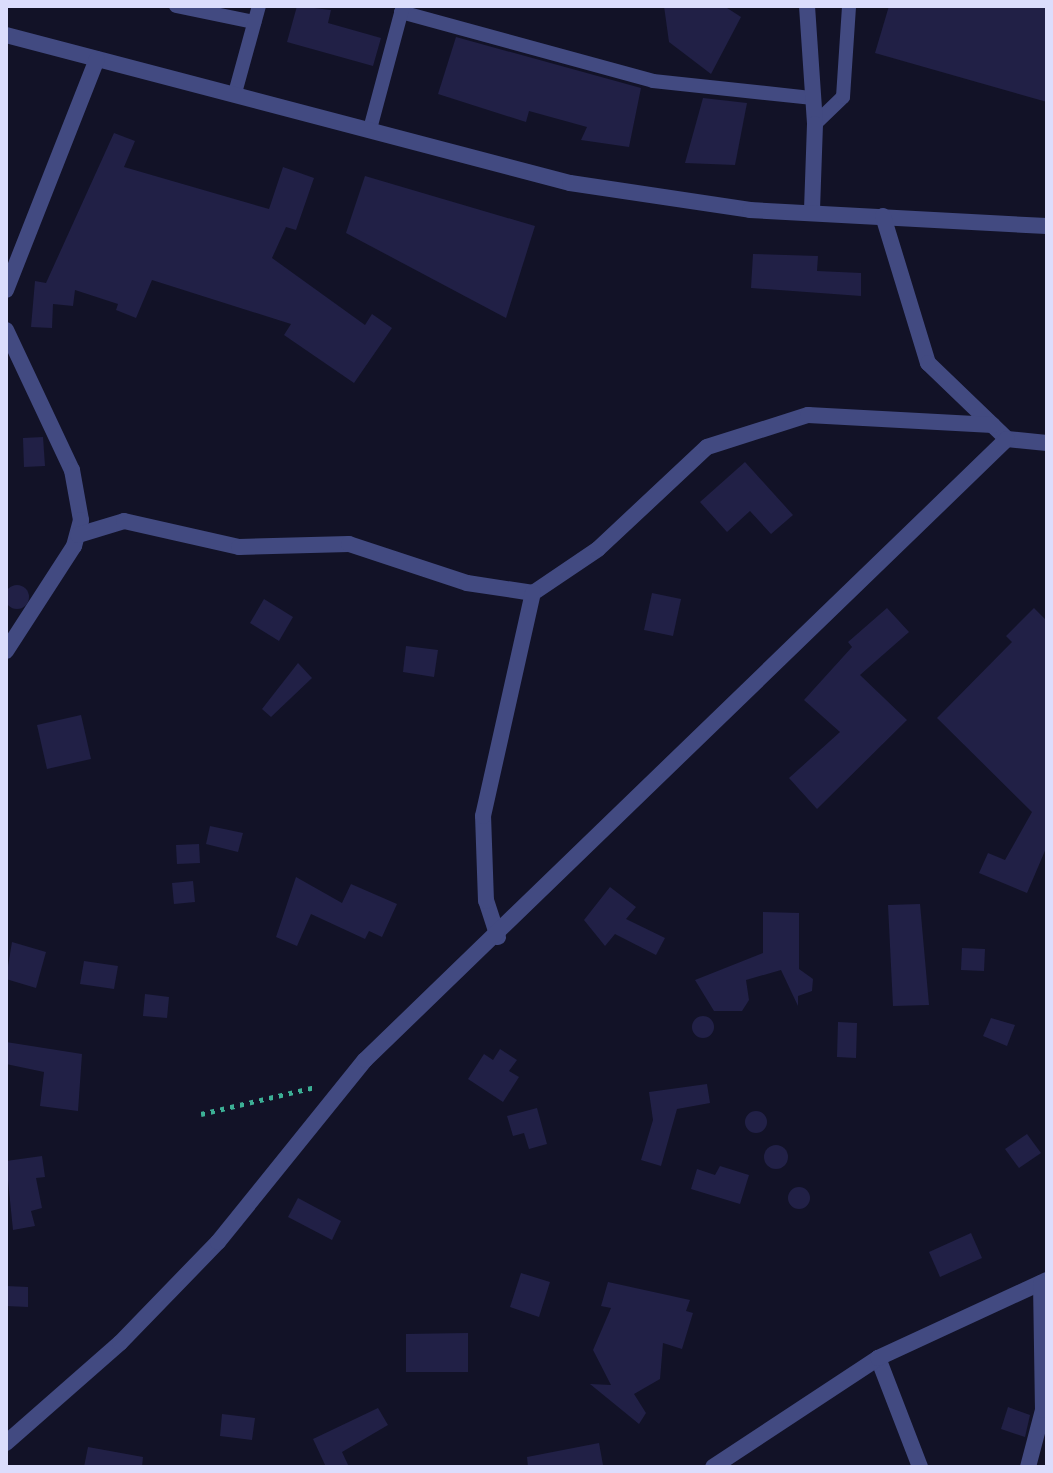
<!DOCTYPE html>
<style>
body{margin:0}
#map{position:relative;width:1053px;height:1473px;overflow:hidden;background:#121227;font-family:Jost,sans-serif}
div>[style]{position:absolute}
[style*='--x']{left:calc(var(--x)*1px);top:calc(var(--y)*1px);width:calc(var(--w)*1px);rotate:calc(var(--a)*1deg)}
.building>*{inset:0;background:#212046}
.round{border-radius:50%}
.path>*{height:5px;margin-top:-2.5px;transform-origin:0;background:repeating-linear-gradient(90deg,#3caf95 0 4px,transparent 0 10px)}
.lane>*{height:14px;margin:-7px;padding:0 7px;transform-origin:7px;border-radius:7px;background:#424a81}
.street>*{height:16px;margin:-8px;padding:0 8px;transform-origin:8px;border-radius:8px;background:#424a81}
span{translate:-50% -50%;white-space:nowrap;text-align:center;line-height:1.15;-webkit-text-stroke:8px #121227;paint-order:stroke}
.frame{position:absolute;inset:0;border:8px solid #dbddfc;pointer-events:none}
</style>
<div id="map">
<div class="building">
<div style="clip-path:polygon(297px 6px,331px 10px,328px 23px,381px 38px,373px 66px,287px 42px)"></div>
<div style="clip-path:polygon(664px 6px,724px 6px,741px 17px,711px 74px,669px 42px)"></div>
<div style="clip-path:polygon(889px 6px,1047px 6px,1047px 102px,875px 53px)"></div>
<div style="clip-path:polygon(456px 37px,641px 88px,629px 147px,581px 140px,587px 127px,529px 111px,526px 122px,438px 94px)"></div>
<div style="clip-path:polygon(703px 98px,747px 103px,735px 165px,685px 163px)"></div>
<div style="clip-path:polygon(114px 133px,135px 141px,124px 167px,269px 209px,283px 167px,314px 178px,296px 230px,286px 227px,272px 258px,365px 325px,372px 314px,392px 328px,354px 383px,284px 335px,291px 324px,152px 280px,136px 318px,116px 310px,118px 304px,75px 290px,73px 306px,53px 304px,52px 328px,31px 327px,35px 281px,46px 283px)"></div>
<div style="clip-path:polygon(365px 176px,535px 226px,506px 318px,346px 233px)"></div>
<div style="clip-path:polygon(753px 254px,818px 256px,817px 271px,861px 273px,861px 296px,751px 288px)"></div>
<div style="clip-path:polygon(43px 437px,45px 466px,24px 467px,23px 438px)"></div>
<div style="clip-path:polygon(745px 462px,793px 515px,771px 534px,750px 511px,727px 532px,700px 502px)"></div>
<div class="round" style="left:5px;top:585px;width:24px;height:24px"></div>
<div style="clip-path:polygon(652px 593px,681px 599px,673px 636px,644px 630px)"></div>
<div style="clip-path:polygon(264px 599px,293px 617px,279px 641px,250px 623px)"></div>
<div style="clip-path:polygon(887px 608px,909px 632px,860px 675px,907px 720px,817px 809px,789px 778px,840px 732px,804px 700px,852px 647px,848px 642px)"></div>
<div style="clip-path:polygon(1034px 608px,1047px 621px,1047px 846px,1027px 893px,979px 873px,988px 853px,1005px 860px,1032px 812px,937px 718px,1012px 642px,1006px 636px)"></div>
<div style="clip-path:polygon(406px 646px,438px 650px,434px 677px,403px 672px)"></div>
<div style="clip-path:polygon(298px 663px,312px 678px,271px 717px,262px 709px)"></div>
<div style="clip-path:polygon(81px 715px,91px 759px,47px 769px,37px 725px)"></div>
<div style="clip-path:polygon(210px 826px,243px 833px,238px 852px,206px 844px)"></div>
<div style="clip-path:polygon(199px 844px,200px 863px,177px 864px,176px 845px)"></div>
<div style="clip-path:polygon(296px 877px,342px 903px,351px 884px,397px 904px,382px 937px,369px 931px,365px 939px,311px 914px,297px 946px,276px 937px)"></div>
<div style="clip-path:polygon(193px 881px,195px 902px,174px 904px,172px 883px)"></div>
<div style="clip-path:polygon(610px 887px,636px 907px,626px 919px,665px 938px,656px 955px,615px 934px,605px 946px,584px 920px)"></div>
<div style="clip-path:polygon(920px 904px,929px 1005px,893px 1006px,888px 905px)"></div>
<div style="clip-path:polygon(763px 912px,799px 913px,799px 969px,813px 979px,812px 991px,798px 996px,798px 1006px,781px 970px,746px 980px,749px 1000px,742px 1011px,714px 1011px,695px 980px,763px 953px)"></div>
<div style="clip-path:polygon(12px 942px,46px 952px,36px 988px,6px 979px)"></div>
<div style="clip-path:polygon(962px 948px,985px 949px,984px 971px,961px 970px)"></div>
<div style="clip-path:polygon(84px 961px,118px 966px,114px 989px,80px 984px)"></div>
<div style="clip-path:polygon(145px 994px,169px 997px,167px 1018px,143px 1016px)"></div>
<div class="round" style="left:692px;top:1016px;width:22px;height:22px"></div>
<div style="clip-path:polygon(991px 1018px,1015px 1025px,1007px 1046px,983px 1036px)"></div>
<div style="clip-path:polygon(838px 1022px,857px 1023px,856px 1058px,837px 1057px)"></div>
<div style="clip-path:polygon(6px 1042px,82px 1054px,78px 1111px,40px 1106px,44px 1072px,6px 1064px)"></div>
<div style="clip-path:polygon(500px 1049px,517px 1060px,509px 1071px,519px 1077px,503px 1102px,468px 1079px,484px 1054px,493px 1060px)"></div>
<div style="clip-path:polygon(707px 1084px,710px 1103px,677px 1109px,661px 1166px,641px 1160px,653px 1120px,649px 1092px)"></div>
<div style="clip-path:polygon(537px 1108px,547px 1144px,529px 1149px,524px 1133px,513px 1136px,507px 1116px)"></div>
<div class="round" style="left:745px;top:1111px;width:22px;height:22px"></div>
<div style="clip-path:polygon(1027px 1134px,1041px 1153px,1019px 1168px,1005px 1149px)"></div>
<div class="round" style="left:764px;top:1145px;width:24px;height:24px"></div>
<div style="clip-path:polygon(42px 1156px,45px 1177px,36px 1178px,42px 1208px,31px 1211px,35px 1226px,13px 1230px,6px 1161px)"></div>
<div style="clip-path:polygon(720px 1166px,749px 1175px,740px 1204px,691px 1189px,697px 1169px,715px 1175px)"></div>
<div class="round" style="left:788px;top:1187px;width:22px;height:22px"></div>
<div style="clip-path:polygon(298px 1198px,341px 1221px,332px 1240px,288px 1217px)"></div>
<div style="clip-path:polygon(971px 1233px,982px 1258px,940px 1277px,929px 1252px)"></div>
<div style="clip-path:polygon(521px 1273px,550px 1282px,539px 1317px,510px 1307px)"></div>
<div style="clip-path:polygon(608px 1282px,690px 1300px,686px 1311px,693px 1313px,682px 1349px,663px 1343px,660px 1379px,634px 1394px,646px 1413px,639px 1424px,590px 1384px,611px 1385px,593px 1350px,611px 1308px,601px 1306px)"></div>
<div style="clip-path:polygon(6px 1286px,28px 1287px,28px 1307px,6px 1306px)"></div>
<div style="clip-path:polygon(468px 1333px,468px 1372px,406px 1372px,406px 1334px)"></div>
<div style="clip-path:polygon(1008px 1407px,1030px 1415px,1025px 1437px,1001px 1429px)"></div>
<div style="clip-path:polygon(378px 1408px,388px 1425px,342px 1452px,349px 1467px,326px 1467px,313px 1439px)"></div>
<div style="clip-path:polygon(222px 1414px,255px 1418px,252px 1440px,220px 1436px)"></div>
<div style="clip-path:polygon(599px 1443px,603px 1465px,528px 1467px,527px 1457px)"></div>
<div style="clip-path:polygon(88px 1447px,143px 1457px,142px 1467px,84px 1467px)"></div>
</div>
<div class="path">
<div style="--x:201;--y:1114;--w:117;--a:-13.3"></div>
</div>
<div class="lane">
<div style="--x:176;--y:6;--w:80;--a:11.6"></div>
<div style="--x:401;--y:12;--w:261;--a:15.3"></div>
<div style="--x:653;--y:81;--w:161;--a:6.1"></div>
<div style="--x:235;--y:93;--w:90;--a:-74.6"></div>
<div style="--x:815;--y:124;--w:39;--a:-44"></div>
<div style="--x:843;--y:97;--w:91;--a:-86.2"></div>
<div style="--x:370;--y:129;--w:127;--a:-75"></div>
</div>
<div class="street">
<div style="--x:807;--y:6;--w:118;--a:86.1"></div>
<div style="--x:815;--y:124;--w:87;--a:92"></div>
<div style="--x:6;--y:35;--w:583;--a:14.7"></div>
<div style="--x:570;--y:183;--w:182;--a:8.5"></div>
<div style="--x:750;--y:210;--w:297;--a:3.1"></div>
<div style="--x:883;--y:216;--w:154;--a:73"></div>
<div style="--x:928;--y:363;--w:110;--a:43.9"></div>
<div style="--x:1007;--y:439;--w:40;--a:5.7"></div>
<div style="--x:6;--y:290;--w:248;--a:-68.5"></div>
<div style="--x:6;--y:330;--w:155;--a:64.8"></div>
<div style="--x:72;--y:470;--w:51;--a:79.8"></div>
<div style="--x:81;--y:520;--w:27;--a:105"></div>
<div style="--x:74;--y:546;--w:125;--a:122.9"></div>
<div style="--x:78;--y:535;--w:48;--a:-16.9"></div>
<div style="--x:124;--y:521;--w:118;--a:12.7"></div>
<div style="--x:239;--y:547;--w:110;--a:-1.6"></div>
<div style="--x:349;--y:544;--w:124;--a:18.3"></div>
<div style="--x:467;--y:583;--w:67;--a:8.6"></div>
<div style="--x:533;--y:593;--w:78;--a:-34.1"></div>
<div style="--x:598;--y:549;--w:149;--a:-43.1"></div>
<div style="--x:707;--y:447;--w:106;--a:-17.6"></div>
<div style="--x:808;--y:415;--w:185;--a:3.1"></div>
<div style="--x:498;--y:937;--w:38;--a:-108"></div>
<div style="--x:486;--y:901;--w:85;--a:-92"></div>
<div style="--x:483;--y:816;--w:229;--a:-77.4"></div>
<div style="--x:878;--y:1358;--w:117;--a:68.9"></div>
<div style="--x:6;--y:1443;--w:152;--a:-41.3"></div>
<div style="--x:120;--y:1343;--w:141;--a:-45.9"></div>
<div style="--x:218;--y:1242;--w:234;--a:-51.1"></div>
<div style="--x:365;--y:1060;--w:893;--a:-44.05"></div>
<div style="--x:713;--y:1467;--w:198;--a:-33.4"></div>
<div style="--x:878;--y:1358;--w:186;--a:-24.8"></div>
<div style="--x:1028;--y:1467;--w:59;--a:-75.3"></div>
<div style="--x:1043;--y:1410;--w:127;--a:-90.9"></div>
</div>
<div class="frame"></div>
</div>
